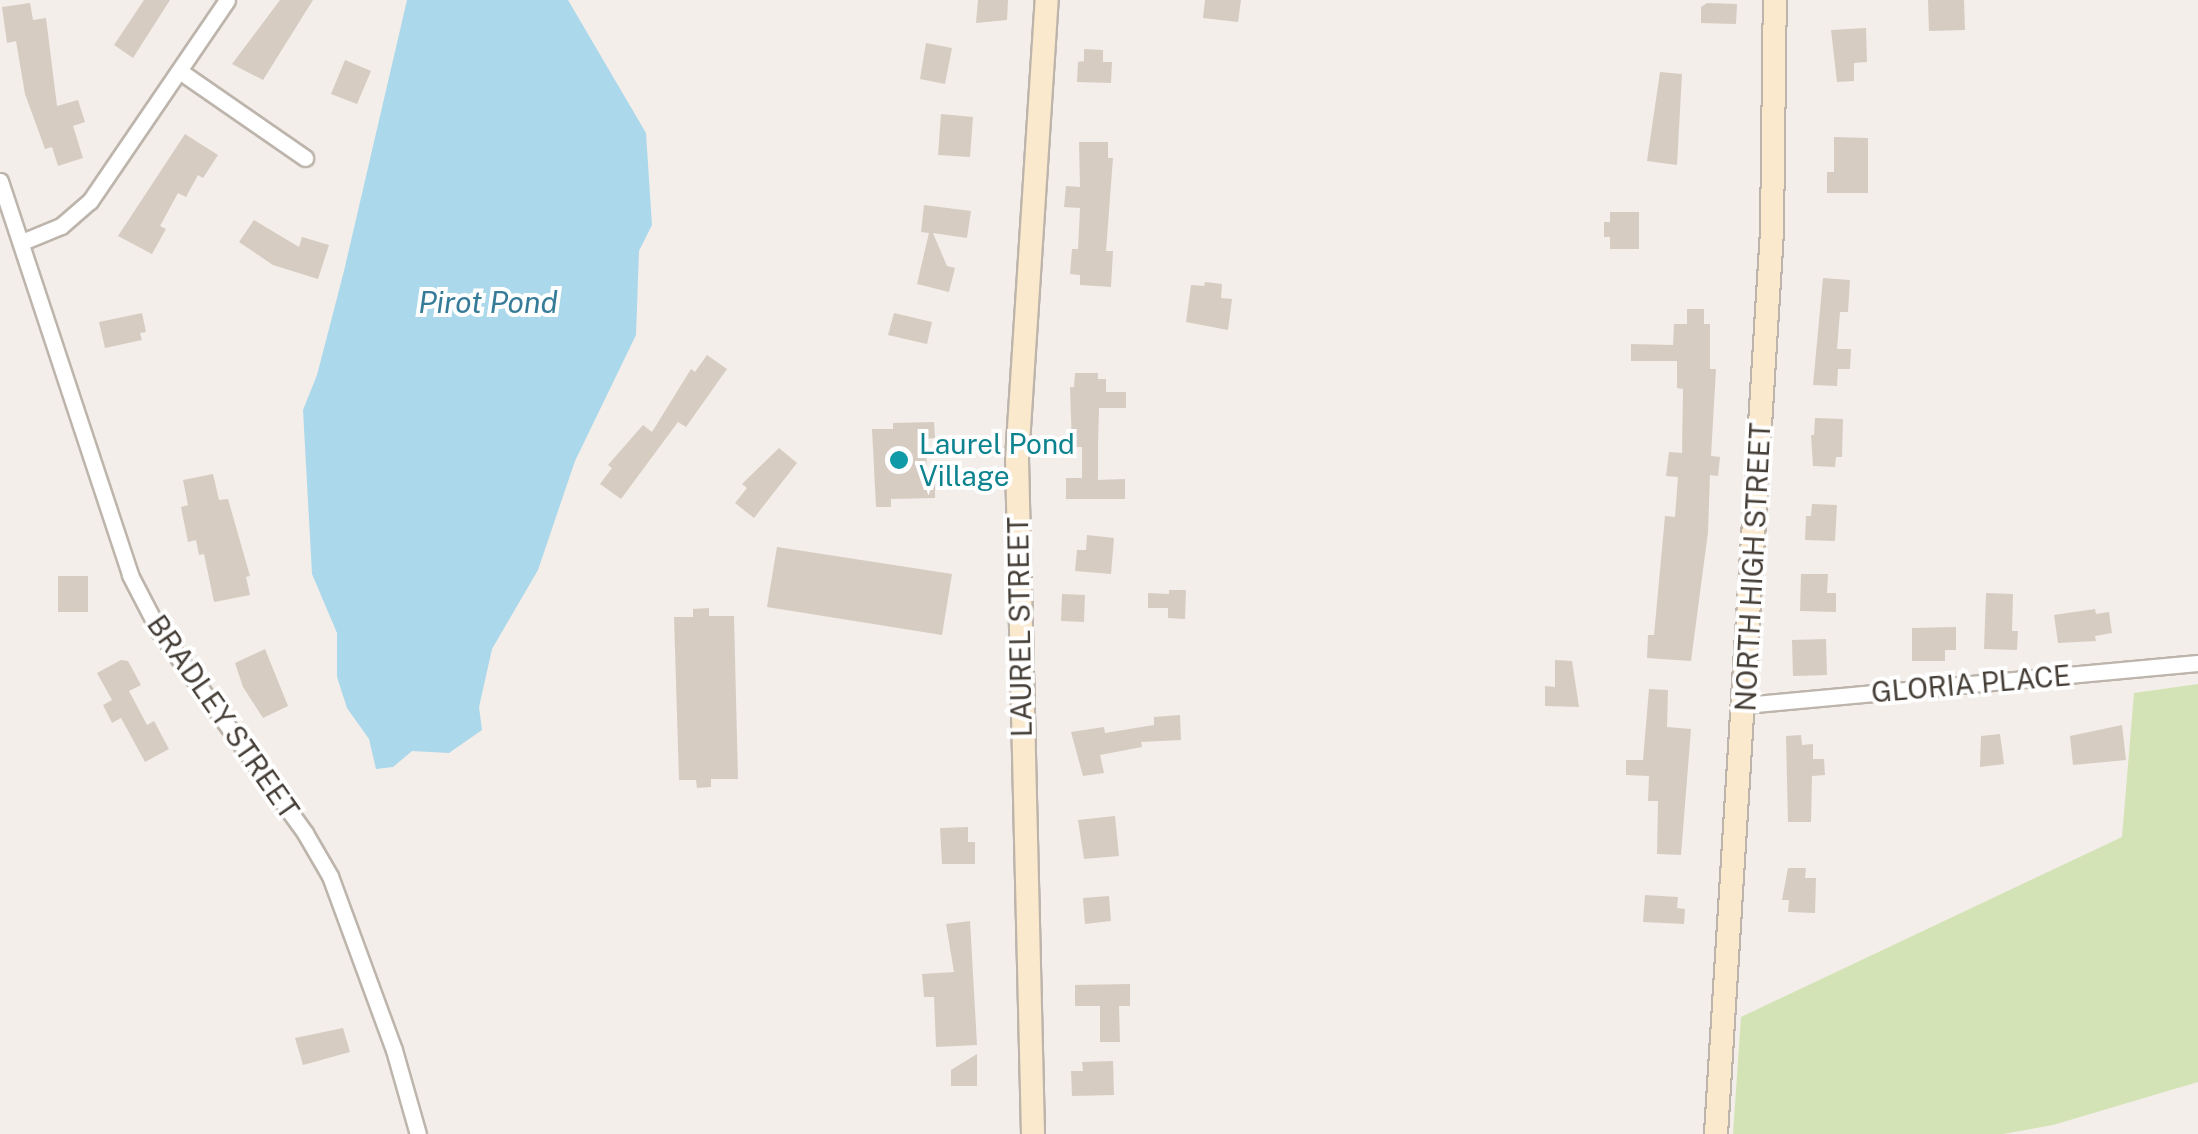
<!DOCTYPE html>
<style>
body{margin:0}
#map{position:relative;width:2198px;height:1134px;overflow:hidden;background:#f3eee9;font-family:"Public Sans",sans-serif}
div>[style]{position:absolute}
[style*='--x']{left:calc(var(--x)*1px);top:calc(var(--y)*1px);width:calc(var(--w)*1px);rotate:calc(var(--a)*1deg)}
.green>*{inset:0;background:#d4e3b5}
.water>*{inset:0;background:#abd8ea}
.building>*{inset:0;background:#d6ccc2}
.roads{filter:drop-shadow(2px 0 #bdb5ac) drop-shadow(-2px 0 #bdb5ac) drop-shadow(0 2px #bdb5ac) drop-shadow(0 -2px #bdb5ac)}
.street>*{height:15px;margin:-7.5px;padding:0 7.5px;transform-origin:7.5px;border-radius:7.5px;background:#fff}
.secondary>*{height:22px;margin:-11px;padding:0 11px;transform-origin:11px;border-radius:11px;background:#fae9cc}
.dots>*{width:28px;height:28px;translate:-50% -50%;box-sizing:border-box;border:5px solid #fff;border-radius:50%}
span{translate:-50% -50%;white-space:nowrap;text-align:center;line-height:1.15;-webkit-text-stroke:8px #fff;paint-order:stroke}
.culture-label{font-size:28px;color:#0d838f}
.left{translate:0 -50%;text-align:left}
.street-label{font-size:28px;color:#463f38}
.water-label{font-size:30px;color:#367c99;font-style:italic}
</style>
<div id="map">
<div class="green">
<div style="clip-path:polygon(2198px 684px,2198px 1082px,2053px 1125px,2003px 1134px,1733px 1134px,1741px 1017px,2122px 837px,2134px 693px)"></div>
</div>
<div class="water">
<div style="clip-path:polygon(407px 0,568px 0,646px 133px,652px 225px,639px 251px,636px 335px,575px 461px,538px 570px,492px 649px,479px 707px,482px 730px,449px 753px,412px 751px,393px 767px,376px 769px,369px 739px,347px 708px,337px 677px,337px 633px,312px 574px,303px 410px,317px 375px,344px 271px)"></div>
</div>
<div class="building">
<div style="clip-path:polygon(144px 0,170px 0,133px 58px,114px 45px)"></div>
<div style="clip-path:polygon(280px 0,313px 0,263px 80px,232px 64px)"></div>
<div style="clip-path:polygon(978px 0,1008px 0,1007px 20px,976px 23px)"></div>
<div style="clip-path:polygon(1205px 0,1241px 0,1238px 22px,1203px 18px)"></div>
<div style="clip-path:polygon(1928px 0,1964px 0,1965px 30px,1929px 31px)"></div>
<div style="clip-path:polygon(30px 3px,33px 20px,46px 18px,57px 106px,78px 100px,85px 122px,73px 126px,83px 158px,58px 166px,52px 147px,45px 149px,25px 94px,16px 41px,7px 43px,2px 7px)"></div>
<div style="clip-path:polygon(1707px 3px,1737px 4px,1736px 24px,1701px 23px,1701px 7px)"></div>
<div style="clip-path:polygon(1866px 28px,1867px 62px,1854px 63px,1854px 81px,1837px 82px,1831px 30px)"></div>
<div style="clip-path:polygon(926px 43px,952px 48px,945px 84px,920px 79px)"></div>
<div style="clip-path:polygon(1084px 49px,1103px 50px,1103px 62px,1112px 62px,1111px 83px,1077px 82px,1078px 62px,1084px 61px)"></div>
<div style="clip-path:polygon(345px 60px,371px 71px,357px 104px,331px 94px)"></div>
<div style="clip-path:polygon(1660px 72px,1682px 74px,1677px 165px,1647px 161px)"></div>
<div style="clip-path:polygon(941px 114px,973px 117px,970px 157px,938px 155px)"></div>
<div style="clip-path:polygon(185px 134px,218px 155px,203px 178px,198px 175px,186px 197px,178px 193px,160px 226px,166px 229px,152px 254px,118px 236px)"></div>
<div style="clip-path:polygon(1834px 137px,1868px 138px,1868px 193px,1827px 193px,1827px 172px,1834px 172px)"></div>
<div style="clip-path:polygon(1079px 142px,1108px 142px,1108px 158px,1113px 158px,1106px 251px,1113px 251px,1111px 287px,1080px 285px,1080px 275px,1070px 274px,1072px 249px,1078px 249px,1080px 208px,1064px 207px,1066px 186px,1080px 187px)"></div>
<div style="clip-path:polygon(924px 205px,971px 211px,967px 238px,933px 233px,947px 266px,955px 268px,949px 292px,917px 284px,929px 233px,921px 232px)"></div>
<div style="clip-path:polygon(1610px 212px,1639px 212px,1639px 249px,1610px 249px,1610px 237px,1604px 237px,1604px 222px,1610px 222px)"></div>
<div style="clip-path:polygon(254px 220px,299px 247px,302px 237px,329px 245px,318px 279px,273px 265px,239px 242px)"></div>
<div style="clip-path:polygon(1823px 278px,1850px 280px,1848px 312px,1840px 312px,1837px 349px,1851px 349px,1850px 369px,1838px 369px,1837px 386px,1813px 385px)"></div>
<div style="clip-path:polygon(1205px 282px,1222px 284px,1221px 298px,1232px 299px,1228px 330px,1186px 322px,1191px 285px,1204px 286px)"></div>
<div style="clip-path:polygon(1687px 309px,1704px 309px,1704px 324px,1710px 324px,1710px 369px,1716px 369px,1711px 456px,1720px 457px,1718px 476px,1710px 475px,1708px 532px,1691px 661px,1647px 658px,1648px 635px,1654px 635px,1665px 516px,1675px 517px,1678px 477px,1666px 476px,1669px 452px,1682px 453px,1683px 389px,1677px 388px,1677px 361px,1631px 361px,1631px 344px,1673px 345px,1674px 324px,1687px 324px)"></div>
<div style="clip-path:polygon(142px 313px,146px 332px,140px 333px,142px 340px,105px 348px,99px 322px)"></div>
<div style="clip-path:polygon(894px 313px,932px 322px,927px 344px,888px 335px)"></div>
<div style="clip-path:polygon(707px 355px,727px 369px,686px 427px,678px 422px,621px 499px,600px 484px,612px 468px,608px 465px,643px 425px,652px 432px,691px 369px,695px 372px)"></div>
<div style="clip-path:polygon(1075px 373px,1098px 373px,1098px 379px,1106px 379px,1106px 392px,1126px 392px,1126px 408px,1099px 408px,1098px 447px,1098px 480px,1125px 479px,1125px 499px,1066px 499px,1066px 478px,1082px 478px,1082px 447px,1072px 447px,1070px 387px,1074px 387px)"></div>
<div style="clip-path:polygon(1815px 418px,1843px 419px,1842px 457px,1836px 457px,1835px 467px,1813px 466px,1811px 435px,1814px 435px)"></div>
<div style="clip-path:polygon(934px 422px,935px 438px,926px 439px,927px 482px,935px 482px,935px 498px,891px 499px,891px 507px,876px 507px,872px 429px,893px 429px,893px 423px)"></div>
<div style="clip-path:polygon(779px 448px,797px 463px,754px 518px,735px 503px,747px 488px,742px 484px)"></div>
<div style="clip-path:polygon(213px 474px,219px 500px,228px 499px,250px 576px,246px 577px,250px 595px,214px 602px,204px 554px,199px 555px,196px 540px,188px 542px,181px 507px,188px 505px,183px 480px)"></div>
<div style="clip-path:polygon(1812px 504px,1837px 505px,1835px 541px,1805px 540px,1806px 516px,1811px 516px)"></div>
<div style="clip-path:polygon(1087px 535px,1114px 538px,1111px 574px,1075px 571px,1077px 550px,1086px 550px)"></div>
<div style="clip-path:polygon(777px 547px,952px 574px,942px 635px,767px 607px)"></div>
<div style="clip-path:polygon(1801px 574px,1828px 574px,1827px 593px,1836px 593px,1836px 612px,1800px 611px)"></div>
<div style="clip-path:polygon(58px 576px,88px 576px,88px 612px,58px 612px)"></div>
<div style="clip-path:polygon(1169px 590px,1186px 590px,1185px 619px,1168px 618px,1168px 608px,1148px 608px,1148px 593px,1169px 594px)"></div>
<div style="clip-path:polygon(1986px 593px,2013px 594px,2012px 631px,2018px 631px,2017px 650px,1984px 649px)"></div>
<div style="clip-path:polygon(1062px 594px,1085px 595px,1084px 622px,1061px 621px)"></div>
<div style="clip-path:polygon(709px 608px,709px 616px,734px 616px,738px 779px,711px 779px,711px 787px,697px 788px,696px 780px,679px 780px,674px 617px,693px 617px,693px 609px)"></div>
<div style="clip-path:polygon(2095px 609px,2096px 614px,2109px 612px,2112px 633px,2095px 636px,2096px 641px,2058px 643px,2054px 615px)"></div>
<div style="clip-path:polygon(1956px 627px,1956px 650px,1945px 650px,1945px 661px,1912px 661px,1912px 628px)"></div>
<div style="clip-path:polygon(1826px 639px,1827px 675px,1793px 676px,1792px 640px)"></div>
<div style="clip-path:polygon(265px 649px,288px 706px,263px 718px,243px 687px,235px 663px)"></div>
<div style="clip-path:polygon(121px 660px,128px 661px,141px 685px,129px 691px,147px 725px,154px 721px,169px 749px,145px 762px,121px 718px,112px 723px,103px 705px,112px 700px,97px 673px)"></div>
<div style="clip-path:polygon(1555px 660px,1572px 661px,1579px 707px,1545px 706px,1545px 686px,1555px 687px)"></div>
<div style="clip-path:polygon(1649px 689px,1668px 690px,1667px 727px,1691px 729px,1681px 855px,1657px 854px,1658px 801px,1648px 801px,1649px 776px,1626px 775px,1626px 760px,1643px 760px)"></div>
<div style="clip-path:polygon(1180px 715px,1181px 740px,1141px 742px,1142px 747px,1100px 755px,1104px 773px,1083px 776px,1071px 732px,1104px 727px,1105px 733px,1154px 725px,1154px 717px)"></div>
<div style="clip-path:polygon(2122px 725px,2126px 760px,2073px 765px,2070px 736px)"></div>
<div style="clip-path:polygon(2000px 734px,2004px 764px,1980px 767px,1981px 736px)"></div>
<div style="clip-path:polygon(1801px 735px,1802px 745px,1813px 744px,1813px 759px,1824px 759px,1825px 775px,1812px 776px,1811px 822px,1788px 822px,1786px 736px)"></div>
<div style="clip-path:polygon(1115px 816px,1119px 856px,1084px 859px,1078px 820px)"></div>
<div style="clip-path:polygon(968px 827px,968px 842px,975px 842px,975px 864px,942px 864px,940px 828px)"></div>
<div style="clip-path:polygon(1788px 868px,1806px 868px,1805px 878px,1816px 878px,1815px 913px,1788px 912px,1789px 900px,1782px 900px)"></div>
<div style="clip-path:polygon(1645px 895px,1678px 897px,1677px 908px,1685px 909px,1684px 924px,1643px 922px)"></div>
<div style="clip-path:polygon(1109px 896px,1111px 921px,1085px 924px,1083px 898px)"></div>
<div style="clip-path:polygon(970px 921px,977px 1045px,936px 1047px,934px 997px,924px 997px,922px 974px,954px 972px,946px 924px)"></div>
<div style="clip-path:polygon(1130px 984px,1130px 1006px,1119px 1006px,1120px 1042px,1100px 1042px,1100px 1006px,1075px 1006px,1075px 985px)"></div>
<div style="clip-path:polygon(343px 1028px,350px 1052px,303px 1065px,295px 1038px)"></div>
<div style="clip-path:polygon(977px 1054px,977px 1086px,951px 1086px,951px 1070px)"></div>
<div style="clip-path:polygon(1113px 1061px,1114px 1095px,1072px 1096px,1071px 1071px,1083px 1071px,1082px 1062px)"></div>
</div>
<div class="roads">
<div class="street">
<div style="--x:181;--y:72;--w:151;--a:34.7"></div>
<div style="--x:0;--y:181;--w:415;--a:71.7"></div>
<div style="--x:130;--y:575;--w:63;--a:62.6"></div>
<div style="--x:159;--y:631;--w:249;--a:54.1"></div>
<div style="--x:305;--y:833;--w:50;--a:59.8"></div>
<div style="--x:330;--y:876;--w:185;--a:69.8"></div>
<div style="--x:394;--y:1050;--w:87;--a:74.1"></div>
<div style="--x:22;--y:242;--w:42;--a:-22.3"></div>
<div style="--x:61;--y:226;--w:38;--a:-41"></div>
<div style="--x:90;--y:201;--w:243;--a:-55.7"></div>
<div style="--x:1744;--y:705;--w:456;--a:-5.3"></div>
</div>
<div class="secondary">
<div style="--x:1033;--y:1134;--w:675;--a:-91.36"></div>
<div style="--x:1017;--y:459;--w:460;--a:-86.3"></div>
<div style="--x:1716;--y:1134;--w:905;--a:-86.45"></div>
<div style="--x:1772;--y:231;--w:231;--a:-89.3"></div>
</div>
</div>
<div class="dots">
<div style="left:899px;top:460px;background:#0f9aa8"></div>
</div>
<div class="culture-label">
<span class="left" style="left:919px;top:460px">Laurel Pond<br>Village</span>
</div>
<div class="street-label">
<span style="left:1753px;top:567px;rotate:-87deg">NORTH HIGH STREET</span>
<span style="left:1020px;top:627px;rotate:-91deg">LAUREL STREET</span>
<span style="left:1971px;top:684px;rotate:-5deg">GLORIA PLACE</span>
<span style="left:223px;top:717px;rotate:55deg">BRADLEY STREET</span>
</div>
<div class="water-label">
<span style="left:488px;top:302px">Pirot Pond</span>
</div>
</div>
